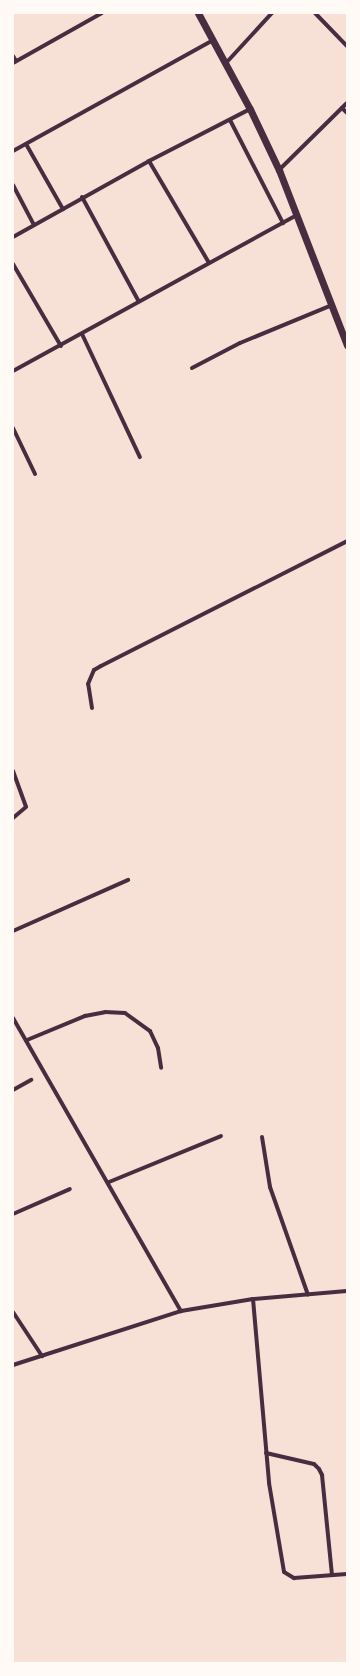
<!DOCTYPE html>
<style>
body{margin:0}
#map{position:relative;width:360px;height:1676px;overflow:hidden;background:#f7e1d7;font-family:Signika,sans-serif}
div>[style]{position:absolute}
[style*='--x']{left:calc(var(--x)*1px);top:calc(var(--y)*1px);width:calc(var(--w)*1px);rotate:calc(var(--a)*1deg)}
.minor>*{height:4px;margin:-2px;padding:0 2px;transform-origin:2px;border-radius:2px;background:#4a2c40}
.tertiary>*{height:7px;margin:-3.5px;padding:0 3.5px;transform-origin:3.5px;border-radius:3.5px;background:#4a2c40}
span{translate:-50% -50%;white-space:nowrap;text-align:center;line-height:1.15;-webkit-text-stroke:3px #fffaf5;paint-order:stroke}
.frame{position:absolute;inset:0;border:14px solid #fffaf5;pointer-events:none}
</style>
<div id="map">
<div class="minor">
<div style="--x:315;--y:13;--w:46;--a:45.9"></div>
<div style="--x:13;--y:56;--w:6;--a:59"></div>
<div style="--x:13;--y:63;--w:102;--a:-29.3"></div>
<div style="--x:226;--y:63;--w:68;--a:-47.4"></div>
<div style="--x:342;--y:108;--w:7;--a:45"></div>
<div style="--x:230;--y:120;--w:116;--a:62.8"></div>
<div style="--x:26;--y:144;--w:75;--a:60.4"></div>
<div style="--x:13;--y:151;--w:229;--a:-29"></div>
<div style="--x:149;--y:161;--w:118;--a:59.5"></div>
<div style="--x:279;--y:170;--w:95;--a:-44.6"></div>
<div style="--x:13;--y:185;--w:45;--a:62.3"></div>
<div style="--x:82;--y:197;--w:119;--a:61.5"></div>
<div style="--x:13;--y:237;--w:156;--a:-29.2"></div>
<div style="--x:149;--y:161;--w:114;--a:-27.2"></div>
<div style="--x:13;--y:264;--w:95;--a:59.7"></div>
<div style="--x:82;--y:334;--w:136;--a:64.8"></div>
<div style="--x:192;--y:368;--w:54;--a:-27.5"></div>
<div style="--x:240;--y:343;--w:100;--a:-22.4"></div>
<div style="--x:13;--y:371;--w:324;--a:-28.8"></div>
<div style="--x:13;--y:428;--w:51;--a:64.4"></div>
<div style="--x:92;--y:708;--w:24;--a:-99"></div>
<div style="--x:88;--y:684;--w:15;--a:-67"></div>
<div style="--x:94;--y:670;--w:8;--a:-30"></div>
<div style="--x:101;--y:666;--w:276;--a:-26.9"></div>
<div style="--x:13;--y:771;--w:38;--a:70"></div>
<div style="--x:26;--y:807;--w:17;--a:140"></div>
<div style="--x:13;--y:931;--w:126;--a:-23.9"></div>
<div style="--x:13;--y:1018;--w:338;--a:60.2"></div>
<div style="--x:27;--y:1040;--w:63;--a:-22.5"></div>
<div style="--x:85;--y:1016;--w:20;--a:-11"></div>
<div style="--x:105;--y:1012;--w:20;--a:3"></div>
<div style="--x:125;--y:1013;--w:31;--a:36"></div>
<div style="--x:150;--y:1031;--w:19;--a:65"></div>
<div style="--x:158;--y:1048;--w:20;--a:81"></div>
<div style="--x:13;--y:1090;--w:21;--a:-29"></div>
<div style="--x:262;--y:1137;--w:51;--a:80.9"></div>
<div style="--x:270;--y:1187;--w:114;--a:70.6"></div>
<div style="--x:109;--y:1182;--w:121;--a:-22.3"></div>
<div style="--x:13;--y:1214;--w:62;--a:-23.7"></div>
<div style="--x:253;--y:1299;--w:185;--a:85"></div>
<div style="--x:269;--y:1483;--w:90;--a:80.4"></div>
<div style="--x:284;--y:1572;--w:12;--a:31"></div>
<div style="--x:294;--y:1578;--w:53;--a:-4.3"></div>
<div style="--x:13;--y:1312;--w:53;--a:56.6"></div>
<div style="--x:13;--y:1365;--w:176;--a:-17.8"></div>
<div style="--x:181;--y:1311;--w:73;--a:-9.5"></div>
<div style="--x:253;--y:1299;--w:94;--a:-4.9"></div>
<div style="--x:266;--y:1453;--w:49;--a:12.9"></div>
<div style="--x:314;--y:1464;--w:7;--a:45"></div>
<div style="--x:319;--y:1469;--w:7;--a:63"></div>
<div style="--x:322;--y:1475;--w:100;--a:84.3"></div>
</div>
<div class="tertiary">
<div style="--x:198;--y:13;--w:109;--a:61.6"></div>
<div style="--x:250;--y:109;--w:68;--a:64.6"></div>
<div style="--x:279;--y:170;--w:188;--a:68.8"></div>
</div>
<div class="frame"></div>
</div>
